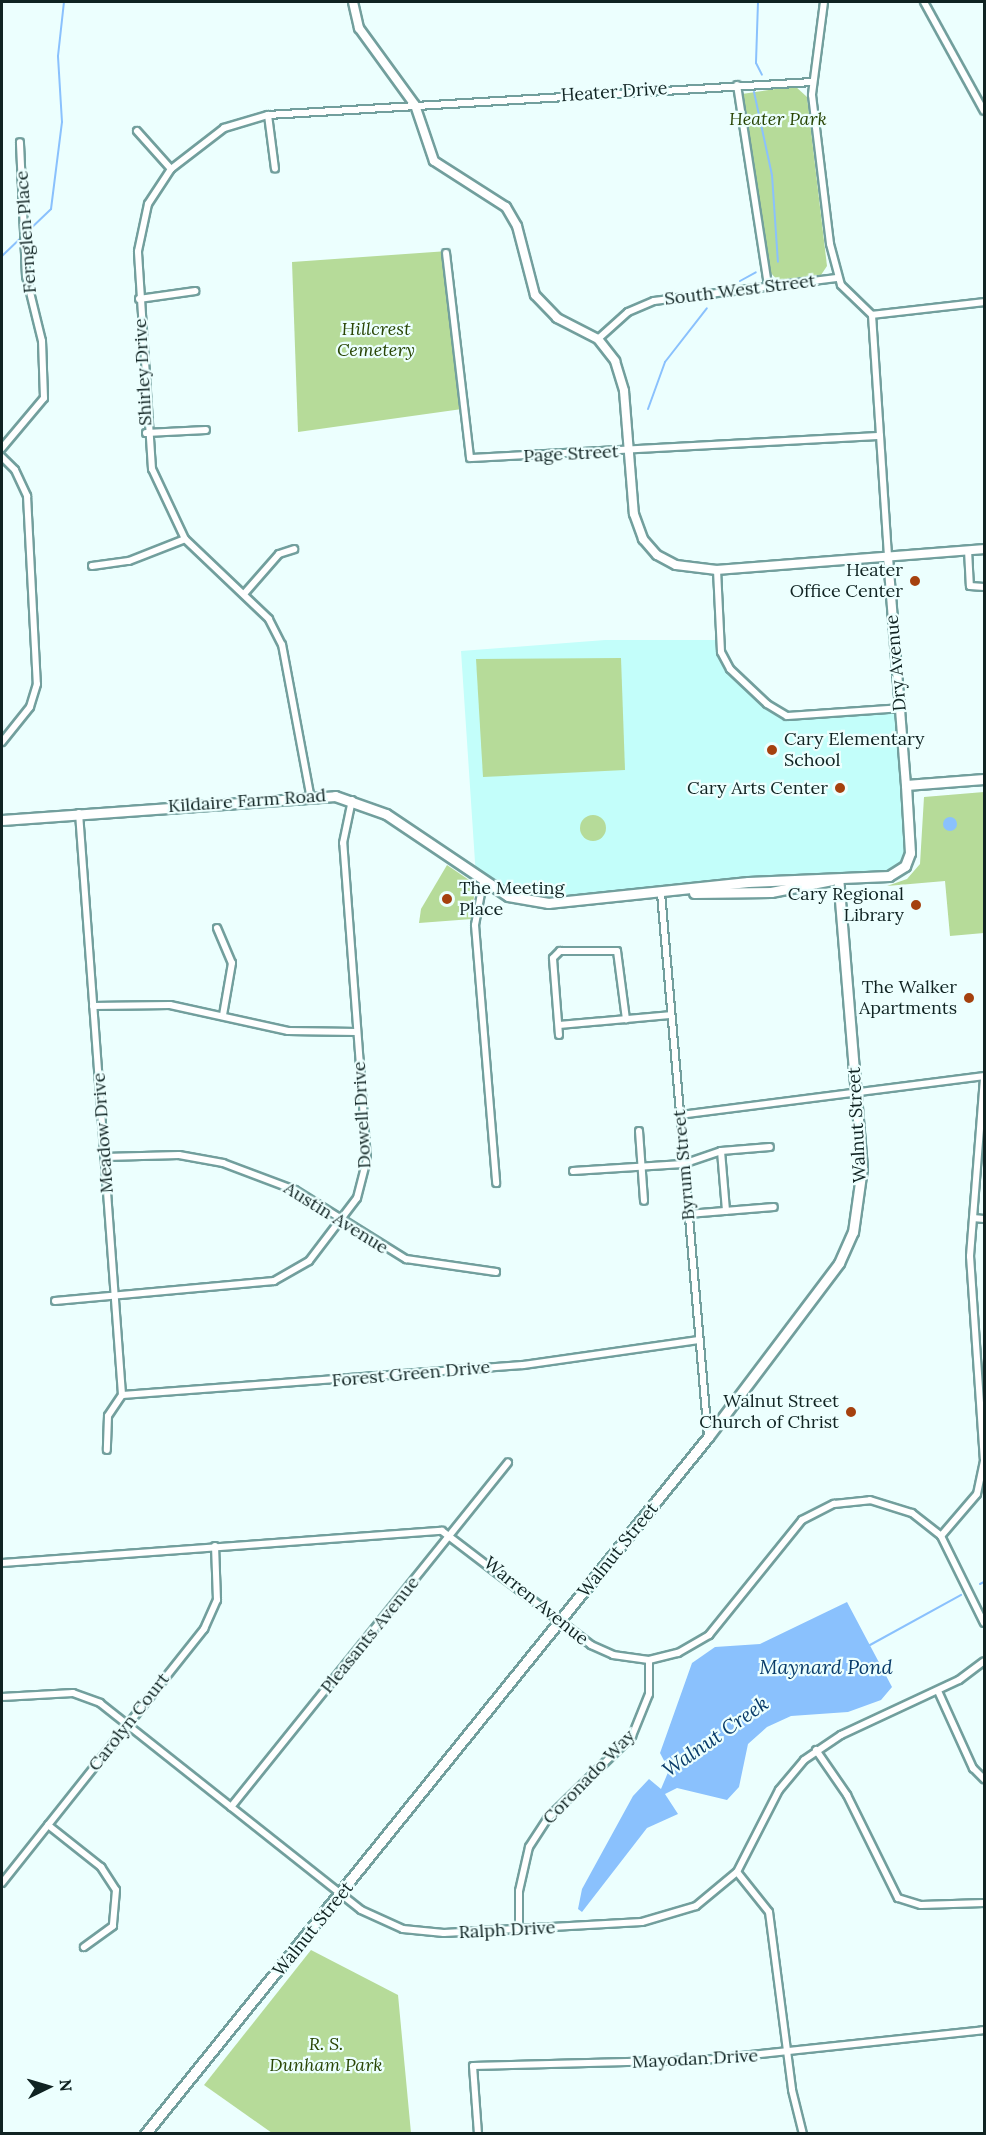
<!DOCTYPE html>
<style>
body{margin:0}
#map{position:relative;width:986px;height:2135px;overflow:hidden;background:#ecfffe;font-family:Lora,serif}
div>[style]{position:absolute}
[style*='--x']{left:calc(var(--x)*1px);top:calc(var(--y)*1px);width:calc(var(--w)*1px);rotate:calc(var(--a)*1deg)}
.built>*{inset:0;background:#c3fefa}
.green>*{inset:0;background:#b6db99}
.round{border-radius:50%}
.water>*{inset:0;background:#8ac1fd}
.stream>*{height:2px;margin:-1px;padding:0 1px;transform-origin:1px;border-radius:1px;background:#8ac1fd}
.roads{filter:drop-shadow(2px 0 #729f9d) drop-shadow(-2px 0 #729f9d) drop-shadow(0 2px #729f9d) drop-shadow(0 -2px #729f9d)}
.minor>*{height:6px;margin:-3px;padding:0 3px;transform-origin:3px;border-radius:3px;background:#fff}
.tertiary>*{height:8px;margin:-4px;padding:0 4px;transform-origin:4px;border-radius:4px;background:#fff}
.secondary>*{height:9px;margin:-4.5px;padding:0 4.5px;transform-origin:4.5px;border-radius:4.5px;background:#fff}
.dots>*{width:16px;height:16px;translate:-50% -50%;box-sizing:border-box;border:3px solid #ecfffe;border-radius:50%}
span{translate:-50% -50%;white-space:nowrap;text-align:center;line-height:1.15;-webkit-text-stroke:4.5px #ecfffe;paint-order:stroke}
.street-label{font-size:18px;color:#102322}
.park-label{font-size:18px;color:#294605;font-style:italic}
.poi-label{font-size:18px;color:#102322}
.right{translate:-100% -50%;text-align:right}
.left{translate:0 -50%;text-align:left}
.water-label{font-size:20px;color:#083b69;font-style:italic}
.frame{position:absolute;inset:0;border:3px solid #102322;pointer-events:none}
.north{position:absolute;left:18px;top:2057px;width:60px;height:60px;-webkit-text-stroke:4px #ecfffe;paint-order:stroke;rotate:85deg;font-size:16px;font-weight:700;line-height:24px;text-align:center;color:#102322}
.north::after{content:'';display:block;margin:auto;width:21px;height:27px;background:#102322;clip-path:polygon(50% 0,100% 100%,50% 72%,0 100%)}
</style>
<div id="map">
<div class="built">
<div style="clip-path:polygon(605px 640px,720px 640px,730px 669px,783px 714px,900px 708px,910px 853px,894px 874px,531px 902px,476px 877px,461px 651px)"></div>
</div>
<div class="green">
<div style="clip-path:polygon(795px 86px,807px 97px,827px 266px,821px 275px,777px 280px,771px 273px,742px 94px)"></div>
<div style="clip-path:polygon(448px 251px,462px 409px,298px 432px,292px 262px)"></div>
<div style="clip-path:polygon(621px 658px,625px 770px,483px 777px,476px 659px)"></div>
<div style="clip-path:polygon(984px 792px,984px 933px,950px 936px,945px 881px,887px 886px,907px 879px,920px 864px,924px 797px)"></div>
<div class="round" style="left:580px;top:815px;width:26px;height:26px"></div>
<div style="clip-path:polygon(447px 865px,475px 884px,472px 919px,419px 923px,421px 909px)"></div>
<div style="clip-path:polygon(311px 1950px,398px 1995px,411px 2133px,272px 2133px,204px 2085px)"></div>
</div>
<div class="water">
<div class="round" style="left:943px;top:817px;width:14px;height:14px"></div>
<div style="clip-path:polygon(847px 1602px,892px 1687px,881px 1700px,848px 1712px,791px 1716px,767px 1727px,748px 1744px,739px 1787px,727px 1800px,677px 1788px,665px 1794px,678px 1814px,647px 1828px,582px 1912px,578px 1909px,582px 1889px,633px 1796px,649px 1779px,661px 1789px,669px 1770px,660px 1753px,692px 1663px,715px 1647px,760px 1644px)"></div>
</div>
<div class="stream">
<div style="--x:758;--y:2;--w:61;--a:91.9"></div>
<div style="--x:756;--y:63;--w:13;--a:63"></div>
<div style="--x:754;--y:92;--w:85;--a:77.8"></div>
<div style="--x:772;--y:175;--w:87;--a:86.1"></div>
<div style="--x:2;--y:256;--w:68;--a:-43.8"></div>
<div style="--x:51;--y:209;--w:88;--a:-82.8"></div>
<div style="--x:62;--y:122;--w:66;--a:-93.5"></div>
<div style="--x:58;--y:56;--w:54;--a:-83.7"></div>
<div style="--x:740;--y:281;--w:18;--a:-29"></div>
<div style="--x:648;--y:409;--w:50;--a:-70.1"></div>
<div style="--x:665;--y:362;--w:68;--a:-52.1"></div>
<div style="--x:980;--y:1584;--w:4;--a:-27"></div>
<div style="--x:870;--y:1645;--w:104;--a:-28.8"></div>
</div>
<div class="roads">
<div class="minor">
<div style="--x:824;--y:2;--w:94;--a:97.4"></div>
<div style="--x:812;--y:95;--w:150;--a:83.1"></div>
<div style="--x:830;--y:244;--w:42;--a:75"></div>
<div style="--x:841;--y:285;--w:43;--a:44.1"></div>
<div style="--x:924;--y:2;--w:124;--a:61.2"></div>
<div style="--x:737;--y:85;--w:203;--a:81.2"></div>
<div style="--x:268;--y:115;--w:54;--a:82.6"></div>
<div style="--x:137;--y:131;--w:51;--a:48.2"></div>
<div style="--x:446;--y:253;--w:206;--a:83.3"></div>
<div style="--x:470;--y:458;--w:410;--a:-3.1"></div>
<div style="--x:139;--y:299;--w:57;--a:-8.1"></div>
<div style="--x:872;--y:315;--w:243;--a:86.2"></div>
<div style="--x:872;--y:315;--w:113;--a:-6.6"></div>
<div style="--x:598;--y:339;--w:40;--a:-42"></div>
<div style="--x:628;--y:312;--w:28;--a:-23"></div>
<div style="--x:654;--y:301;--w:184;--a:-7.2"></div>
<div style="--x:146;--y:433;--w:60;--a:-2.9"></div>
<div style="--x:2;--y:448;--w:65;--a:-50"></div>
<div style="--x:44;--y:398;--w:57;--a:-92"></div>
<div style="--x:42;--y:341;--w:67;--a:-103.8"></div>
<div style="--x:26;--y:276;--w:134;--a:-92.6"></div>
<div style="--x:2;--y:457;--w:18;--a:45"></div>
<div style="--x:15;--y:470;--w:29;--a:65"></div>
<div style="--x:27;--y:496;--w:188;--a:87"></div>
<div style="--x:37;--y:684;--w:24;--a:107"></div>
<div style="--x:30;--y:707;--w:45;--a:128.7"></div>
<div style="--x:968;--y:550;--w:36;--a:87"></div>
<div style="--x:970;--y:586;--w:14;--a:4"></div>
<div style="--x:92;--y:566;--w:37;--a:-8"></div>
<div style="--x:129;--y:561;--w:60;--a:-21.4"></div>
<div style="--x:717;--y:570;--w:82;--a:87.2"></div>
<div style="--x:721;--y:652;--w:19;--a:62"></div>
<div style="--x:730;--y:669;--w:51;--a:43.4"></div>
<div style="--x:767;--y:704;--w:23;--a:31"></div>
<div style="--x:787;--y:716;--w:113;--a:-4"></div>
<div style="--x:244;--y:594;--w:53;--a:-48.8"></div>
<div style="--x:279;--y:554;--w:16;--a:-18"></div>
<div style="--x:310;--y:794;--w:152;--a:-100.6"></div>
<div style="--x:282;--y:645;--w:29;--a:-117"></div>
<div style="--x:269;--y:619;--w:116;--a:-136.4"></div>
<div style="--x:185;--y:539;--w:77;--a:-115.2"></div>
<div style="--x:152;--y:469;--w:218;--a:-93.7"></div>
<div style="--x:138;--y:251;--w:48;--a:-78"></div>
<div style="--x:148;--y:204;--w:42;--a:-56.7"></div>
<div style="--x:171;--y:169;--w:67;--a:-37.7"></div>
<div style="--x:224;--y:128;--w:46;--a:-16.5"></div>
<div style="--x:268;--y:115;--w:545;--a:-3.47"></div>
<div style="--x:79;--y:813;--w:584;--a:85.77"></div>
<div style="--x:122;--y:1395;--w:25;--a:124"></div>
<div style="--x:108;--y:1416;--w:34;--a:92"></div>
<div style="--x:483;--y:883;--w:43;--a:100.8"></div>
<div style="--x:475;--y:925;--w:259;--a:85.3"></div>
<div style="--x:661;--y:893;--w:546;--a:85.06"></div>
<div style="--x:217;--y:928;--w:38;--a:67"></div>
<div style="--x:232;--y:963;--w:53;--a:99.8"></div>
<div style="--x:93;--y:1006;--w:77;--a:-0.7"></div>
<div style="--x:170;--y:1005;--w:121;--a:12.4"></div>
<div style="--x:288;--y:1031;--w:69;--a:0.8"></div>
<div style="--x:559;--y:1025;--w:111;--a:-5.1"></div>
<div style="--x:559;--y:1035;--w:77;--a:-94.5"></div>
<div style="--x:553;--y:958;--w:10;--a:-45"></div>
<div style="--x:560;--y:951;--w:57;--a:0"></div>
<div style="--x:617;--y:951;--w:69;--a:82.5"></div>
<div style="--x:984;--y:1078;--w:179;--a:94.5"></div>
<div style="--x:970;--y:1256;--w:203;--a:86.1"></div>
<div style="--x:680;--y:1115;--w:306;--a:-7.3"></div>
<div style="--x:639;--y:1131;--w:70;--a:85.9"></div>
<div style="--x:721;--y:1151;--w:60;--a:85.2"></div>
<div style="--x:105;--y:1157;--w:74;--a:-1.5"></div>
<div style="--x:179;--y:1155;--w:45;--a:10.3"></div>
<div style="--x:223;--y:1163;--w:77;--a:20.6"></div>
<div style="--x:295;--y:1190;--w:131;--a:31.9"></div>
<div style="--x:406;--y:1259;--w:91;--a:8.2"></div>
<div style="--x:573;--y:1171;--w:110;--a:-3.6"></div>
<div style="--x:683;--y:1164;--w:40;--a:-18.9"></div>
<div style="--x:721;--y:1151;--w:49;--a:-4.7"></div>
<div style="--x:688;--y:1214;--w:86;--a:-4.7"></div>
<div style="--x:973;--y:1218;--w:11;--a:5"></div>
<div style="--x:55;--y:1301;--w:220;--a:-5.2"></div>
<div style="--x:274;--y:1281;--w:40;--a:-29.7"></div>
<div style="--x:309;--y:1261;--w:79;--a:-52.7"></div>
<div style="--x:357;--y:1198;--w:40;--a:-75.6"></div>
<div style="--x:367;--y:1159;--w:317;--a:-94.3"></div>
<div style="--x:343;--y:843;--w:44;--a:-78.2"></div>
<div style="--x:122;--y:1395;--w:402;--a:-4.3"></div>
<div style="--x:523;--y:1365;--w:178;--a:-8.1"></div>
<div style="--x:941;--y:1536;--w:55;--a:-49.4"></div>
<div style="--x:977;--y:1494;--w:34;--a:-78"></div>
<div style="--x:2;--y:1563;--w:441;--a:-4.2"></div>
<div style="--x:442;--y:1531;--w:188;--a:37.4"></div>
<div style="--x:591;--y:1645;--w:24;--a:24"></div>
<div style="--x:613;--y:1655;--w:36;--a:8"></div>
<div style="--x:649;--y:1660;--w:30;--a:-14"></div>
<div style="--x:678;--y:1653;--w:36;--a:-30"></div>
<div style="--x:709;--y:1635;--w:148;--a:-51"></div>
<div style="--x:802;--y:1520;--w:36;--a:-27"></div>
<div style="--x:834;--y:1504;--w:36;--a:-6"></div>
<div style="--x:870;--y:1500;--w:44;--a:17.2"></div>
<div style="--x:912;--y:1513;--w:37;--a:38"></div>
<div style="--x:941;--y:1536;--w:97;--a:63.7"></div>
<div style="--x:938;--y:1691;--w:85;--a:65.6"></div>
<div style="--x:973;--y:1768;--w:16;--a:45"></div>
<div style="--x:2;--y:1697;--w:71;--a:-3.2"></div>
<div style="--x:73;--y:1693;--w:29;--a:20"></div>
<div style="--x:100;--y:1703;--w:333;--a:38.4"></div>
<div style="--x:361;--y:1910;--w:46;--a:24.3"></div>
<div style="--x:403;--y:1929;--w:41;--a:5.6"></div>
<div style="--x:444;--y:1933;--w:198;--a:-3.2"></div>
<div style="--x:642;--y:1922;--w:56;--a:-16.5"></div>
<div style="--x:696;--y:1906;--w:53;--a:-39.7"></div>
<div style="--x:737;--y:1872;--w:92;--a:-62.9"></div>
<div style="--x:779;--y:1790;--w:39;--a:-50"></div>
<div style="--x:804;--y:1760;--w:45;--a:-34"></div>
<div style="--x:841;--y:1735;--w:130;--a:-25"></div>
<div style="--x:959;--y:1680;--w:31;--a:-37"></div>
<div style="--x:816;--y:1750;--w:55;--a:55.4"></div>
<div style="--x:847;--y:1795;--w:115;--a:63.7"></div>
<div style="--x:898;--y:1898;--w:24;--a:17"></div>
<div style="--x:921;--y:1905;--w:63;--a:-1.8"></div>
<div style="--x:231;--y:1807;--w:442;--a:-51.2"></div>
<div style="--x:48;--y:1825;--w:68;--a:38.4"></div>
<div style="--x:101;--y:1867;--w:27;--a:57"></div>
<div style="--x:116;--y:1890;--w:36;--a:95"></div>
<div style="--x:113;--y:1926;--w:36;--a:144"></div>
<div style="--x:737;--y:1872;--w:51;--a:51.3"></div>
<div style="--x:769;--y:1912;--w:179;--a:82.6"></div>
<div style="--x:792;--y:2090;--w:45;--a:76"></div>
<div style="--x:2;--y:1883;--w:325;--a:-51.5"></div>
<div style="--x:204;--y:1629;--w:32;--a:-66"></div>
<div style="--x:217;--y:1600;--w:54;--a:-92.1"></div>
<div style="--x:519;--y:1929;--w:38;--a:-90"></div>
<div style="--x:519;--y:1891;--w:45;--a:-77.2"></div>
<div style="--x:529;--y:1847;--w:33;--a:-57"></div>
<div style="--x:547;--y:1819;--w:119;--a:-44.3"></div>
<div style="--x:632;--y:1736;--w:45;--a:-68"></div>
<div style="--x:649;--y:1694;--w:34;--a:-90"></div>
<div style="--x:478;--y:2134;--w:68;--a:-94.2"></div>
<div style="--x:473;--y:2066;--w:231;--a:-1.5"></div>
<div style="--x:704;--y:2060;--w:282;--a:-6.1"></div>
</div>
<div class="tertiary">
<div style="--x:353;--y:2;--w:27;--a:77"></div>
<div style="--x:359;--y:28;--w:95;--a:54"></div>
<div style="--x:415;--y:105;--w:59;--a:71.3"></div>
<div style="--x:434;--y:161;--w:85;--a:32.6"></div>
<div style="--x:506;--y:207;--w:22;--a:60"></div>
<div style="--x:517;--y:226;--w:71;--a:75.4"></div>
<div style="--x:535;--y:295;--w:32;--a:46"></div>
<div style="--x:557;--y:318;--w:46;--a:27.1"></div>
<div style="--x:598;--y:339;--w:28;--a:52"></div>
<div style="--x:615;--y:361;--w:31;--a:73"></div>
<div style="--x:624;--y:391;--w:123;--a:85.4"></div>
<div style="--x:634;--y:514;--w:27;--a:70"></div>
<div style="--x:643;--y:539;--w:21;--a:49"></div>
<div style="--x:657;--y:555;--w:21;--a:28"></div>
<div style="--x:676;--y:565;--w:41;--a:7"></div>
<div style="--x:717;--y:570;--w:268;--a:-4.5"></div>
<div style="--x:888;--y:557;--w:229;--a:85.5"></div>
</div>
<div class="secondary">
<div style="--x:2;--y:820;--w:334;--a:-4.1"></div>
<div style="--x:335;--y:796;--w:54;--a:19.4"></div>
<div style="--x:386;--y:814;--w:147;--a:33.9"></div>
<div style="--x:508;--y:896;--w:41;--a:9.9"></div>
<div style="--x:548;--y:903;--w:201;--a:-6"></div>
<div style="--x:748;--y:882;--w:141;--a:-2.4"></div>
<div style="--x:889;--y:876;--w:19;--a:-32"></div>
<div style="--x:905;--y:866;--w:14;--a:-69"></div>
<div style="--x:910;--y:853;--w:68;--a:-93.4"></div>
<div style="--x:906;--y:785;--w:78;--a:-4.4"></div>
<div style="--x:694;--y:893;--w:77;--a:-0.7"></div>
<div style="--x:771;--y:892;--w:62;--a:-11.1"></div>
<div style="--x:145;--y:2134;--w:896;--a:-51.07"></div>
<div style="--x:708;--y:1437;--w:218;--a:-53"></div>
<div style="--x:839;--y:1263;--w:34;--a:-66"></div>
<div style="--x:853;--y:1232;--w:65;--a:-82"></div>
<div style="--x:862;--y:1168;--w:290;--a:-94.7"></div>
</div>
</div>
<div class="dots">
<div style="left:915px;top:581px;background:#a5410e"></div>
<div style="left:772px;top:750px;background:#a5410e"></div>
<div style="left:840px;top:788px;background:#a5410e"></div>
<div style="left:447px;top:899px;background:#a5410e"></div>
<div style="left:916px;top:905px;background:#a5410e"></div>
<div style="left:969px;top:998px;background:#a5410e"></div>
<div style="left:851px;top:1412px;background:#a5410e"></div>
</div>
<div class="street-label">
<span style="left:614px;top:92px;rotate:-4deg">Heater Drive</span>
<span style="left:26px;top:232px;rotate:-94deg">Fernglen Place</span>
<span style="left:740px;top:290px;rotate:-7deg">South West Street</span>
<span style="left:143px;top:372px;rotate:-93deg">Shirley Drive</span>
<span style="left:571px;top:454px;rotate:-3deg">Page Street</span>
<span style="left:896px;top:663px;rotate:-95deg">Dry Avenue</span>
<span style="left:247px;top:801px;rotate:-4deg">Kildaire Farm Road</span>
<span style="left:362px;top:1115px;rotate:-93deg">Dowell Drive</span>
<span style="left:857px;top:1125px;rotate:-93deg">Walnut Street</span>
<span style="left:103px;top:1133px;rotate:-94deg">Meadow Drive</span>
<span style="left:684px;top:1165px;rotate:-95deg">Byrum Street</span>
<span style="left:336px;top:1218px;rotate:32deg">Austin Avenue</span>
<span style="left:411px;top:1374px;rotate:-5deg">Forest Green Drive</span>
<span style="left:618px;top:1550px;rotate:-51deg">Walnut Street</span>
<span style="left:536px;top:1601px;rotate:39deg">Warren Avenue</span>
<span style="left:370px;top:1635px;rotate:-51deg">Pleasants Avenue</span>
<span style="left:129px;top:1722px;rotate:-52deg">Carolyn Court</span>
<span style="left:589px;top:1777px;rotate:-46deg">Coronado Way</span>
<span style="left:313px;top:1929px;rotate:-51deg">Walnut Street</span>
<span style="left:507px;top:1930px;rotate:-3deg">Ralph Drive</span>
<span style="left:695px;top:2059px;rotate:-3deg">Mayodan Drive</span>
</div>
<div class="park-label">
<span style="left:778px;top:119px">Heater Park</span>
<span style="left:376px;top:340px">Hillcrest<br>Cemetery</span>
<span style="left:326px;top:2055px">R. S.<br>Dunham Park</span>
</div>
<div class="poi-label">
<span class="right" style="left:903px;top:581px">Heater<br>Office Center</span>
<span class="left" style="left:784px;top:750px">Cary Elementary<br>School</span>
<span class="right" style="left:828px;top:788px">Cary Arts Center</span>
<span class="left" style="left:459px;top:899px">The Meeting<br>Place</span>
<span class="right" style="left:904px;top:905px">Cary Regional<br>Library</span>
<span class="right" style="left:957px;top:998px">The Walker<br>Apartments</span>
<span class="right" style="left:839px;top:1412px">Walnut Street<br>Church of Christ</span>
</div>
<div class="water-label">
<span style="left:826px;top:1666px">Maynard Pond</span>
<span style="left:715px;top:1736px;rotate:-35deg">Walnut Creek</span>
</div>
<div class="frame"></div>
<div class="north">N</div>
</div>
